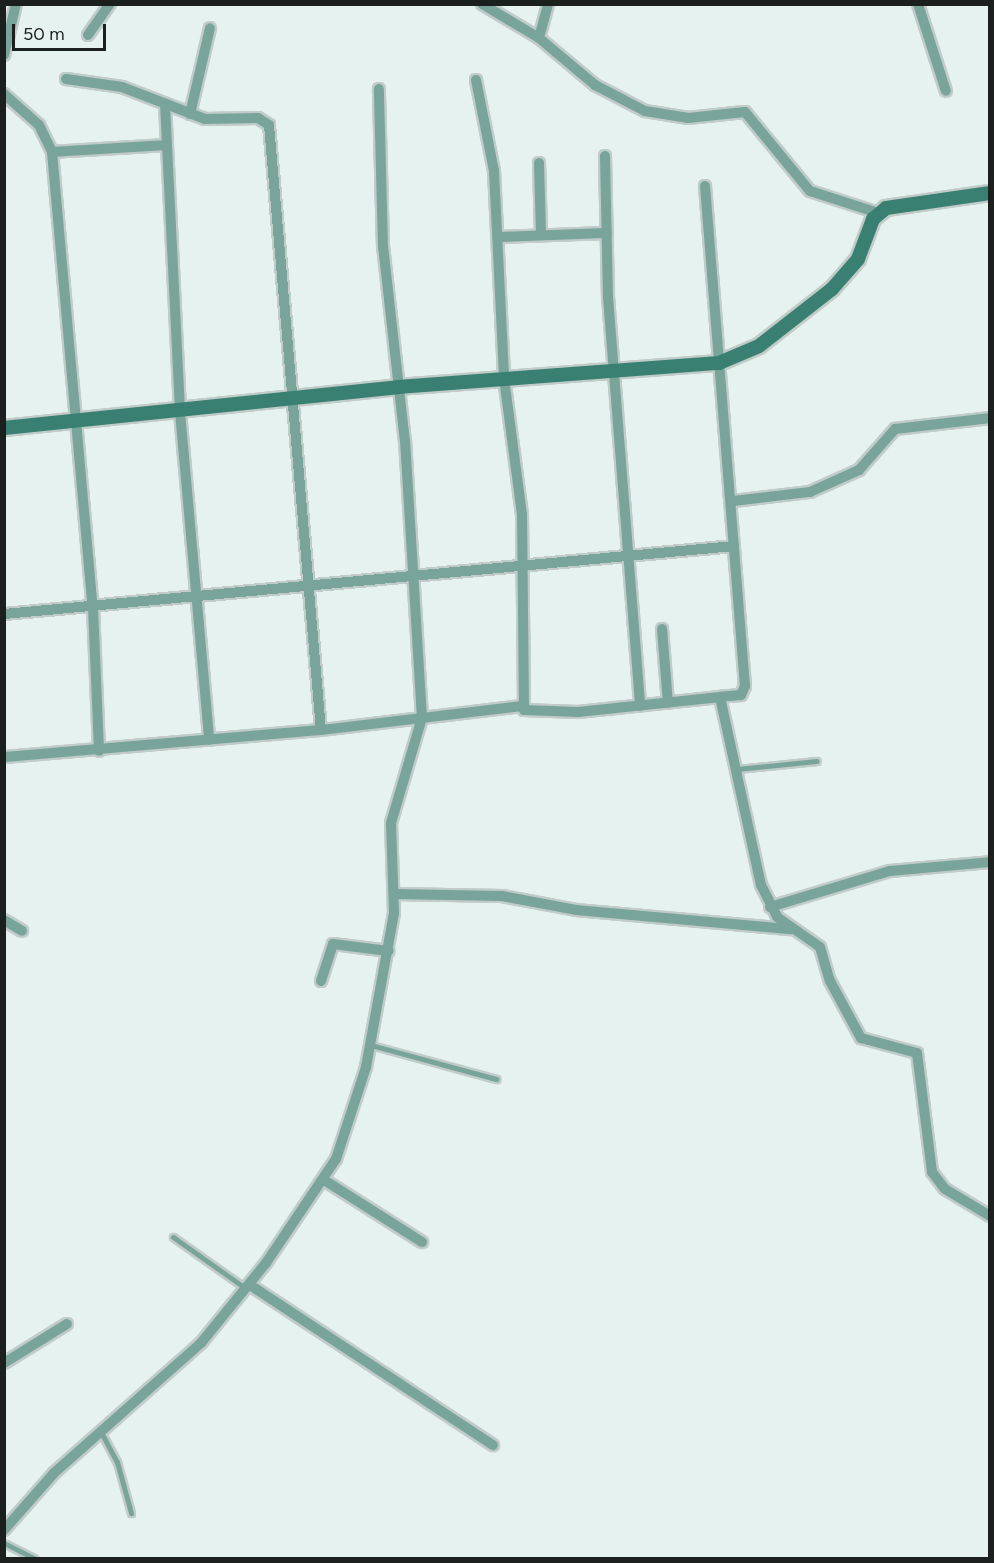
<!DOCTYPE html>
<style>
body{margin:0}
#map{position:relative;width:994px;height:1563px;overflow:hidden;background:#e6f2ef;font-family:Figtree,sans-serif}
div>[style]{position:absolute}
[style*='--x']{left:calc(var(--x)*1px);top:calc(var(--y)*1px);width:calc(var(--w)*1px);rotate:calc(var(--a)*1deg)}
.roads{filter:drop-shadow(2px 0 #c1ccc9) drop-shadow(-2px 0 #c1ccc9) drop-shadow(0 2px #c1ccc9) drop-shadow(0 -2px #c1ccc9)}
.lane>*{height:5px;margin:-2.5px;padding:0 2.5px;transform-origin:2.5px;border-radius:2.5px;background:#79a49a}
.street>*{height:10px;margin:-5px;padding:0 5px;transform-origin:5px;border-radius:5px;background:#79a49a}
.secondary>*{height:14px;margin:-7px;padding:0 7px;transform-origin:7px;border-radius:7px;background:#397f72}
span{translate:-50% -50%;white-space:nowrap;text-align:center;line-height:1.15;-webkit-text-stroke:6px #e6f2ef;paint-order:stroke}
.frame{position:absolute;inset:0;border:6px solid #1b1f1e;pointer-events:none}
.scale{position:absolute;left:12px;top:24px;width:94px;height:27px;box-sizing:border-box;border:3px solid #1b1f1e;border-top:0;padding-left:8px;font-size:18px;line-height:21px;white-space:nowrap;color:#1b1f1e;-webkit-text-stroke:4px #e6f2ef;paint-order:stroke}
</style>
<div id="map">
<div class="roads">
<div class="lane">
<div style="--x:737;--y:769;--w:80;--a:-5.7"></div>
<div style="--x:371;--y:1045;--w:130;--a:15.2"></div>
<div style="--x:173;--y:1237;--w:88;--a:35.3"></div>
<div style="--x:102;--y:1434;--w:32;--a:62"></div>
<div style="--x:117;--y:1462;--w:53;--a:74.6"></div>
<div style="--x:4;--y:1543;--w:34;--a:27"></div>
</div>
<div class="street">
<div style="--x:482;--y:4;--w:66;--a:30.8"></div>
<div style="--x:539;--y:38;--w:73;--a:40"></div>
<div style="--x:595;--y:85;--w:56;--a:27.5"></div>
<div style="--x:645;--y:111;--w:44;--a:9.2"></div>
<div style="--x:688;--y:118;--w:57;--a:-6"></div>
<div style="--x:745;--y:112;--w:102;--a:50.6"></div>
<div style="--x:810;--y:191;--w:71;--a:17.9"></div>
<div style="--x:918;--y:4;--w:91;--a:72.2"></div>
<div style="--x:88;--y:35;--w:38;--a:-55"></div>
<div style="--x:539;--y:38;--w:35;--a:-75"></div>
<div style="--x:4;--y:55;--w:52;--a:-76.8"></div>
<div style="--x:66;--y:79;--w:57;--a:8.1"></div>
<div style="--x:122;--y:87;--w:89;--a:21.1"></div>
<div style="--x:205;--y:119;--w:53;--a:-1.1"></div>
<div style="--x:258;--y:118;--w:13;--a:32"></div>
<div style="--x:269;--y:125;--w:607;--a:85.09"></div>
<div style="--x:476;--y:80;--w:93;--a:78.8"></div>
<div style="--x:494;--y:171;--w:207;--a:87.2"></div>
<div style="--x:504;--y:378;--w:137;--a:82.5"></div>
<div style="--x:522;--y:514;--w:196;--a:89.4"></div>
<div style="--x:524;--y:710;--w:54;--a:2.1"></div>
<div style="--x:578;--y:712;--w:143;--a:-6"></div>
<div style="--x:4;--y:94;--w:47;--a:41.5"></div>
<div style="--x:39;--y:125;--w:30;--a:64"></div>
<div style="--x:52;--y:152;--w:457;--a:84.9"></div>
<div style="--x:93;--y:607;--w:144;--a:87.6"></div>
<div style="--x:165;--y:104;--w:308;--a:87.2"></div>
<div style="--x:180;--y:412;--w:329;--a:84.9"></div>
<div style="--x:190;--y:114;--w:88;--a:-76.9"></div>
<div style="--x:52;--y:152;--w:114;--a:-3.5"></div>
<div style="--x:605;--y:156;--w:141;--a:88.8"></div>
<div style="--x:608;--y:297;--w:410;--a:85.5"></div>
<div style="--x:539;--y:163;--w:72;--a:88.4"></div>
<div style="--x:705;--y:186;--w:502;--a:85.43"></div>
<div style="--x:745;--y:686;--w:10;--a:114"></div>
<div style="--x:741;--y:695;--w:21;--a:175"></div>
<div style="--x:720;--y:697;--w:192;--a:77.7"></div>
<div style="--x:761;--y:885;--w:36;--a:63"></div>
<div style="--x:777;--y:917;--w:52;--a:34.9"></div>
<div style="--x:820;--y:947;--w:35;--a:74"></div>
<div style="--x:830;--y:981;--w:65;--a:61.5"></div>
<div style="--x:861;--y:1038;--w:58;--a:15"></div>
<div style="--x:917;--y:1053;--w:120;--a:82.8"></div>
<div style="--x:932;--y:1172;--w:21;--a:53"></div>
<div style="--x:945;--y:1189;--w:52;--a:31"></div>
<div style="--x:498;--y:237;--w:109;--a:-2.1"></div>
<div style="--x:733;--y:501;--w:78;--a:-6.7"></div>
<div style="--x:810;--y:492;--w:54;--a:-24.2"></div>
<div style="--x:859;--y:470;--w:55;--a:-48.7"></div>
<div style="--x:895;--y:429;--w:96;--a:-6.6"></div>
<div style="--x:4;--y:614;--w:733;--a:-5.32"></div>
<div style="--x:662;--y:629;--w:74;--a:85.4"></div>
<div style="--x:4;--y:757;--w:318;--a:-4.9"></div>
<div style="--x:321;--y:730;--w:202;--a:-6.8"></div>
<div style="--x:394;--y:894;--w:108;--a:1.1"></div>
<div style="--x:502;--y:896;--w:75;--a:10.7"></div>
<div style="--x:576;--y:910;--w:216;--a:5.1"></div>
<div style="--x:770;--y:907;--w:125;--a:-16.7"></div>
<div style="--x:890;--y:871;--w:100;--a:-5.1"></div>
<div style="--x:4;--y:920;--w:21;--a:31"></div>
<div style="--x:321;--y:981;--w:39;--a:-72"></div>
<div style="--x:333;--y:944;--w:56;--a:7.1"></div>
<div style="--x:324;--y:1180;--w:116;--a:32.3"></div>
<div style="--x:250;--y:1285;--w:291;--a:33.4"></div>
<div style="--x:4;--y:1363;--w:74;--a:-31.8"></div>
<div style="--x:4;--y:1530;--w:76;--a:-48.7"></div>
<div style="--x:54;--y:1473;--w:196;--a:-41.5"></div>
<div style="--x:201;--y:1343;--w:103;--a:-50.9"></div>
<div style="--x:266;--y:1263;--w:125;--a:-56.1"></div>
<div style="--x:336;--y:1159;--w:97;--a:-71.9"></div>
<div style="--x:366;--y:1067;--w:157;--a:-79.7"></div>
<div style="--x:394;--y:913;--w:90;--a:-91.9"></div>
<div style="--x:391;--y:823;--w:109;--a:-73.6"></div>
<div style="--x:422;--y:718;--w:277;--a:-93.5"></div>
<div style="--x:405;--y:442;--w:196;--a:-96.4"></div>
<div style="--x:383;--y:247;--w:158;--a:-91.5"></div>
</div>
<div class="secondary">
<div style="--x:4;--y:428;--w:396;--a:-5.9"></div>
<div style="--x:398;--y:387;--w:322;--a:-4.3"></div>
<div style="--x:719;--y:363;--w:43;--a:-23"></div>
<div style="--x:759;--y:346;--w:93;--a:-38"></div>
<div style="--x:832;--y:289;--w:40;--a:-49"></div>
<div style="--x:858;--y:259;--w:43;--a:-69.4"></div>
<div style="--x:873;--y:219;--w:17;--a:-40"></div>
<div style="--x:886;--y:208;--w:105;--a:-8.2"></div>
</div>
</div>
<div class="frame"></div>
<div class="scale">50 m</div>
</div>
